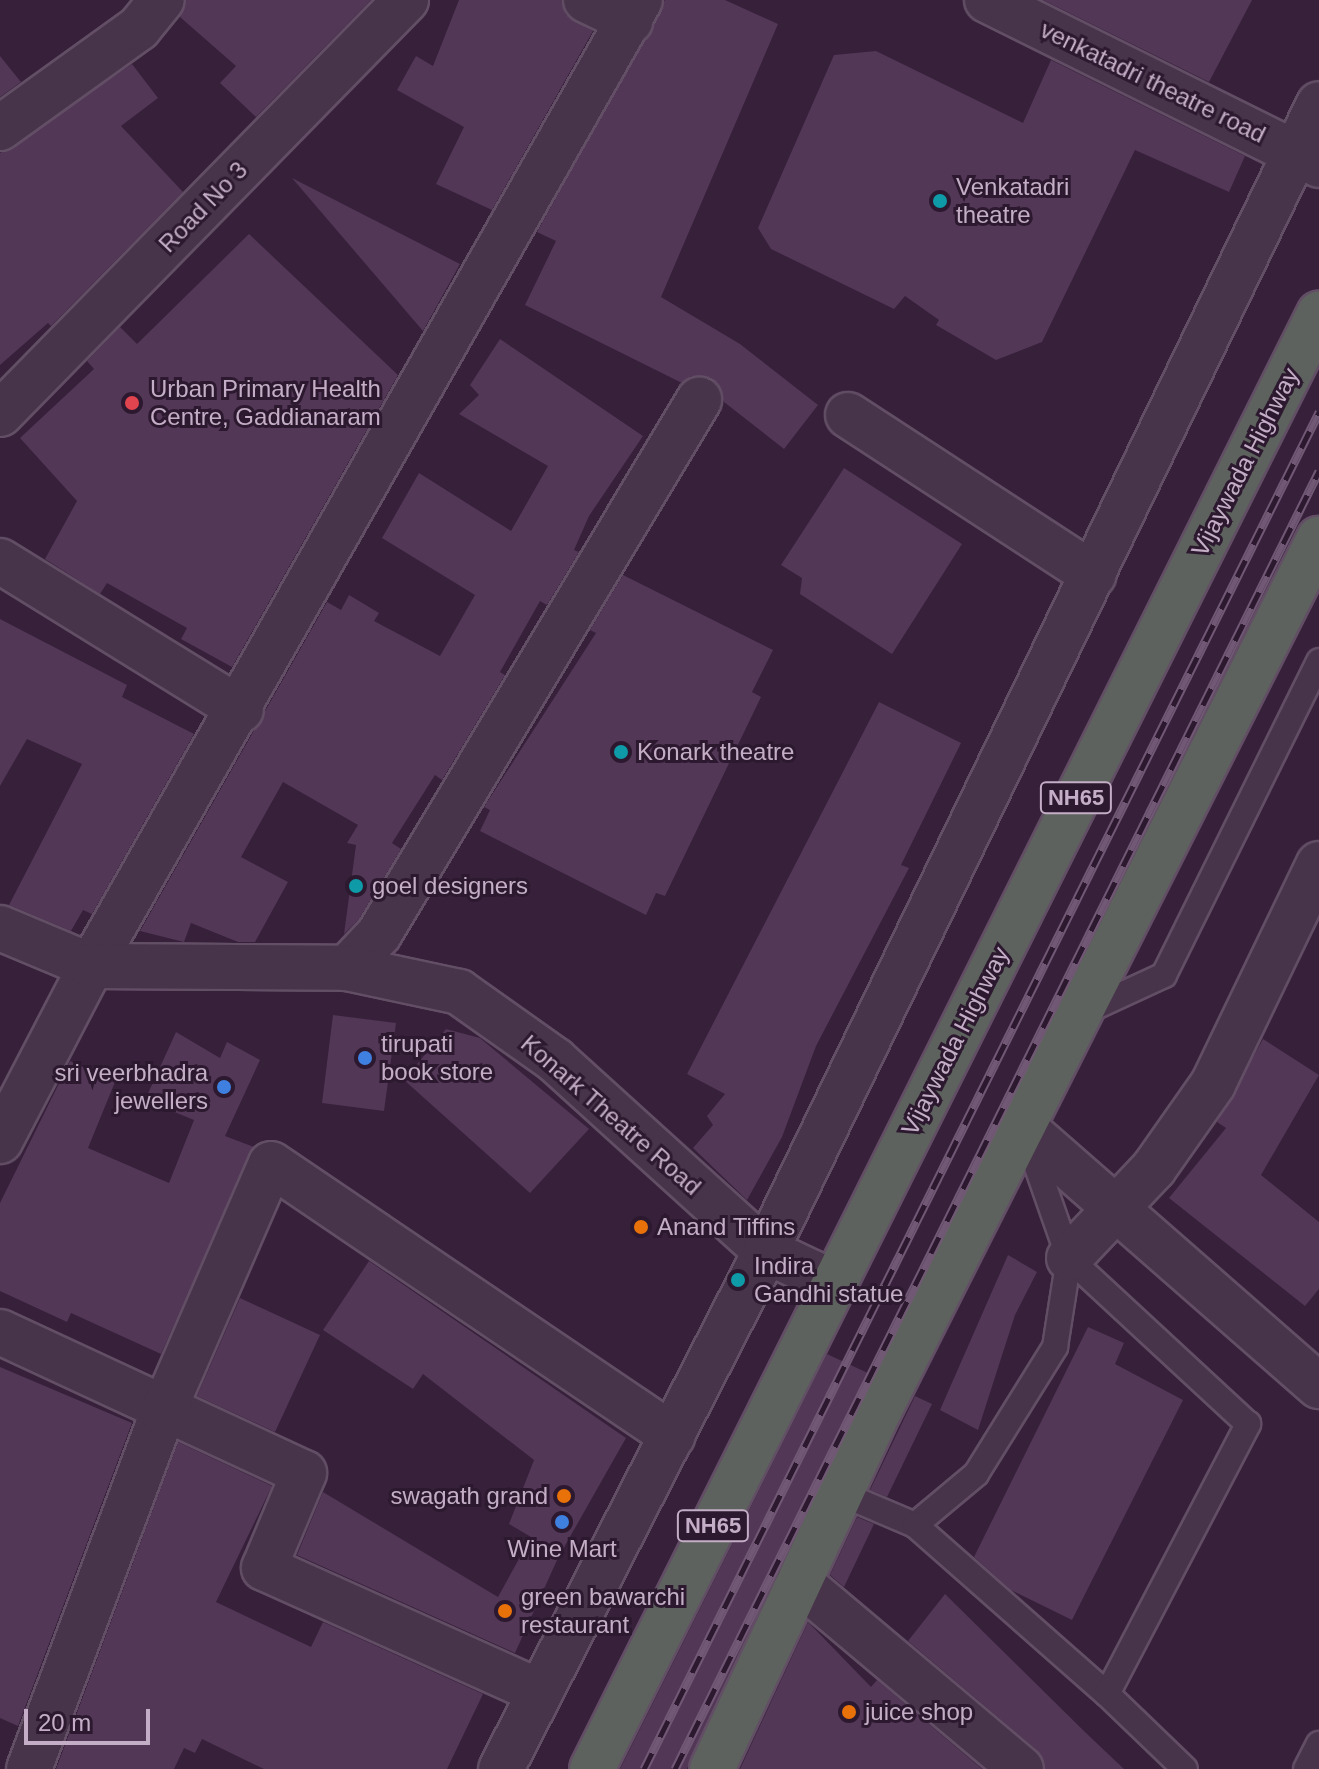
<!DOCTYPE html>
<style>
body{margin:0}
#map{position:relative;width:1319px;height:1769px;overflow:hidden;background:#36203a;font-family:Arial,sans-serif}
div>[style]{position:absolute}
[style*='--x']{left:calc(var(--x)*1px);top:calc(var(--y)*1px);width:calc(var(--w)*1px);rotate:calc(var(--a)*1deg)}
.building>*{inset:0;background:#523756}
.roads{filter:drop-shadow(2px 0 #624e65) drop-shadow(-2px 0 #624e65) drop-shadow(0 2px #624e65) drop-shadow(0 -2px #624e65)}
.service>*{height:24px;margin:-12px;padding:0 12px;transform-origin:12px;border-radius:12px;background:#47344a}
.minor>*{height:44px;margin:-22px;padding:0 22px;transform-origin:22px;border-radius:22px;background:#47344a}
.tertiary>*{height:44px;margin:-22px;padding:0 22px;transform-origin:22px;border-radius:22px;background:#47344a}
.trunk>*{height:44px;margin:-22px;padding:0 22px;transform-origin:22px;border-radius:22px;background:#5e625e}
.rail>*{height:9px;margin-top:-4.5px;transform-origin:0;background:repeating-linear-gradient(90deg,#2c192f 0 18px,#715975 0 36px);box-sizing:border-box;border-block:2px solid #715975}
.dots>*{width:22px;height:22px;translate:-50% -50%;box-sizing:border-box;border:4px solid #2c192f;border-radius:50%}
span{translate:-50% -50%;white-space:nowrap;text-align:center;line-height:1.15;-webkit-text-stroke:6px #2c192f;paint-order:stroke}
.shield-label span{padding:2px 6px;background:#2c192f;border:2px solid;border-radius:6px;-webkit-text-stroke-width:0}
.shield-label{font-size:22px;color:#c4aec7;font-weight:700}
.street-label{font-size:24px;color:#c4aec7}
.poi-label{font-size:24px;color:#c4aec7}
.left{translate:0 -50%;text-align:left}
.right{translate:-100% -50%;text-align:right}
.scale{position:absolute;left:24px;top:1709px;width:126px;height:36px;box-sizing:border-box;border:4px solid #c4aec7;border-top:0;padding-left:10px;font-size:24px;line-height:28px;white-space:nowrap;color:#c4aec7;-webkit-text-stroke:6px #2c192f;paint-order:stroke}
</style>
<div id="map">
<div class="building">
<div style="clip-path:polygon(186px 0,371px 0,256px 117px,220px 83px,236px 66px,180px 17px)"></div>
<div style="clip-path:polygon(459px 0,561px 0,566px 15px,593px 31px,492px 210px,436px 184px,464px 127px,397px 90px,416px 56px,433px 66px)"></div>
<div style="clip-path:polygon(665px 0,725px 0,778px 24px,661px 297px,740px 344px,818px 405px,784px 449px,724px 402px,711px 378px,691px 376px,682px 383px,525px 305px,556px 241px,537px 232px)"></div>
<div style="clip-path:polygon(1043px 0,1252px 0,1209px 82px)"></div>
<div style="clip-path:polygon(876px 51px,1023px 123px,1051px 60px,1245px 156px,1229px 192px,1135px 150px,1042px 342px,996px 360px,936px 325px,939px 320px,905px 296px,894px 309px,771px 249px,758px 228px,834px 55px)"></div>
<div style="clip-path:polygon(0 56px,21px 82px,0 97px)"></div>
<div style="clip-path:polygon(132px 64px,158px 98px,121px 126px,183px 192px,51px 326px,48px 323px,0 365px,0 153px)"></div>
<div style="clip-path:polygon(292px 178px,460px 264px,423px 331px)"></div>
<div style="clip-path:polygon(249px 234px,398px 375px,232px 667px,181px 639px,187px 628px,107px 583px,100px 594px,45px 559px,77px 501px,20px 438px,94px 369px,87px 361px,120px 327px,137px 344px)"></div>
<div style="clip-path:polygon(500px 339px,643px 436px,589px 516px,574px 550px,579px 552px,547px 605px,540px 601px,500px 672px,505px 675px,442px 780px,435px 775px,392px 843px,401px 849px,359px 919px,344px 934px,356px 845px,347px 843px,358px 825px,283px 782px,241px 857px,288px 882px,255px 942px,238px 942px,191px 923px,184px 942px,140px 931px,327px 602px,341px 610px,349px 595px,379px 613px,374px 621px,440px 656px,475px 595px,382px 538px,419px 473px,511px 531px,548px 466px,459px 414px,479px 395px,470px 385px)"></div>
<div style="clip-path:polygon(844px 468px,962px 544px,892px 654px,800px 594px,802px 578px,781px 565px)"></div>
<div style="clip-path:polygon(623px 575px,773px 650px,752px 692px,761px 697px,665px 896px,656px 893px,646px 915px,480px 831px,490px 810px,484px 807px,596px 633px,590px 630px)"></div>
<div style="clip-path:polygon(0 619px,127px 685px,122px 697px,194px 734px,92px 914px,83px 910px,71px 931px,9px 905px,82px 764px,27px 739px,0 786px)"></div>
<div style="clip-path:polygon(879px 702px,961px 743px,901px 865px,909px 868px,816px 1046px,782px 1137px,747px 1200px,693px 1148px,713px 1125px,707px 1116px,725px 1094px,687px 1074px)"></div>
<div style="clip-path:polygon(333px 1015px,396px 1023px,384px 1111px,322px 1103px)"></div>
<div style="clip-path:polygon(446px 1029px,480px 1038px,589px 1129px,530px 1193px,404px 1080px)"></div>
<div style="clip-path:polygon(176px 1032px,220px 1058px,227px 1042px,260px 1060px,225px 1136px,254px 1147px,161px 1354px,71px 1313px,67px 1322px,0 1291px,0 1203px,70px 1061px,115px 1082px,88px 1148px,169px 1183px,194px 1120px,145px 1100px)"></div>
<div style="clip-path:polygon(1263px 1039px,1319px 1075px,1261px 1175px,1319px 1222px,1319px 1289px,1305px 1306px,1169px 1198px,1226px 1128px,1217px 1122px)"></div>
<div style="clip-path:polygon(1008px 1255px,1037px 1272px,1015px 1315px,978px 1430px,940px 1410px)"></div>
<div style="clip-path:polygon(369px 1261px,626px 1438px,558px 1558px,515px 1653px,297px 1555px,323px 1492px,498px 1597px,531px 1537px,509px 1524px,534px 1460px,423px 1374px,413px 1389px,323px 1330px)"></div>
<div style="clip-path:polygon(240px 1298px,320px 1335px,275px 1432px,197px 1396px)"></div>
<div style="clip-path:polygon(1088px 1327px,1124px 1343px,1115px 1364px,1183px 1400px,1072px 1620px,1011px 1590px,974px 1557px)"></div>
<div style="clip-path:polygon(827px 1354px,870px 1374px,687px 1769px,620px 1769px)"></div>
<div style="clip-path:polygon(0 1367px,132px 1423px,18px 1726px,0 1718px)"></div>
<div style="clip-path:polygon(915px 1396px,932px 1404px,887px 1497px,870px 1490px)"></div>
<div style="clip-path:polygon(178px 1442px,272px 1486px,216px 1602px,311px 1647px,323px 1622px,483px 1694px,447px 1769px,264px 1769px,202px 1739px,195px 1753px,184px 1748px,174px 1769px,56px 1769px)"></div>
<div style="clip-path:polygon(857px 1517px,874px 1524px,844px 1587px,830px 1575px)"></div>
<div style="clip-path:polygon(945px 1594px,1086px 1733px,1124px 1769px,1045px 1769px,1037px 1750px,908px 1641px)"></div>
<div style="clip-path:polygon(808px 1622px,871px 1687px,877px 1680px,982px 1769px,740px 1769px)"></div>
</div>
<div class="roads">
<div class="service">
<div style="--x:1084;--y:1012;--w:88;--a:-24.8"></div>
<div style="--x:1164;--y:975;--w:350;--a:-63.7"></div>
<div style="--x:842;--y:1494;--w:79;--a:23"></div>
<div style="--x:915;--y:1525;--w:80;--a:-39.9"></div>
<div style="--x:976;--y:1474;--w:150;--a:-58.1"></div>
<div style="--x:1055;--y:1347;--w:90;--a:-81.1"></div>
<div style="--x:1069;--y:1258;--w:124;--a:-109.3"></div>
<div style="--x:915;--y:1525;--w:256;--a:41.4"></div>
<div style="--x:1107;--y:1694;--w:305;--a:-62.4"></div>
<div style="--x:1248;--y:1424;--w:244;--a:-137.2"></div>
<div style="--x:1107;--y:1694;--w:108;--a:43.9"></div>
<div style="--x:1306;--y:1769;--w:28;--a:-63"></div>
</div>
<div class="minor">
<div style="--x:586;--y:0;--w:49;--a:25.5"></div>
<div style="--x:987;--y:0;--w:371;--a:26.4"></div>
<div style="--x:0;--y:128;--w:171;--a:-35.7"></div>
<div style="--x:139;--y:28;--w:36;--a:-51"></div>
<div style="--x:0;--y:414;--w:580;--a:-45.56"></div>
<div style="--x:848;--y:415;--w:293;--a:33.1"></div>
<div style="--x:0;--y:561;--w:283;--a:31.7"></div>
<div style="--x:347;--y:968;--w:47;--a:-46.7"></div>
<div style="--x:379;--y:934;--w:623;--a:-59.07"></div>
<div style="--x:1024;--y:1128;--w:392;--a:41.2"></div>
<div style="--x:0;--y:1141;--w:197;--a:-62.5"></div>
<div style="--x:91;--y:966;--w:1111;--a:-60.39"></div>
<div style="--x:1069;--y:1258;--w:124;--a:-46.6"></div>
<div style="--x:1154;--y:1168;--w:103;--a:-54.9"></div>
<div style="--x:1213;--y:1084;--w:244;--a:-64.3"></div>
<div style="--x:0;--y:1332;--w:335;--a:24.9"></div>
<div style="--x:304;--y:1473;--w:103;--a:112.8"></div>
<div style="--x:264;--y:1568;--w:300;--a:24.2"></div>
<div style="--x:799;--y:1582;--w:290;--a:40.1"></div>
<div style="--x:29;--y:1769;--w:381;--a:-69.4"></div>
<div style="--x:163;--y:1412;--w:270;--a:-66.5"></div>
<div style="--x:271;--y:1164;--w:485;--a:34.1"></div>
<div style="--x:501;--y:1769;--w:582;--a:-62.91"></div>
<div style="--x:766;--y:1251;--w:1273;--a:-64.26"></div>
</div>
<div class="tertiary">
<div style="--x:0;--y:928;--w:99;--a:22.7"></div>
<div style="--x:91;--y:966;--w:256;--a:0.4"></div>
<div style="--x:347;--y:968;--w:115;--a:12.1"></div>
<div style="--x:459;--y:992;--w:118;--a:35.3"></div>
<div style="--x:555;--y:1060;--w:285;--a:42.2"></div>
<div style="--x:766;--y:1251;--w:75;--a:25.2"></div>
</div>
<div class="trunk">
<div style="--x:592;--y:1769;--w:1627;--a:-63.45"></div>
<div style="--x:712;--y:1769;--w:395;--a:-65"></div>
<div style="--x:879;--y:1411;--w:977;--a:-63.23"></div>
</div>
</div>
<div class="rail">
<div style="--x:644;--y:1769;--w:1516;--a:-63.55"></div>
<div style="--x:675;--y:1769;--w:1449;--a:-63.61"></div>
</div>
<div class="dots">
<div style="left:940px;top:201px;background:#0f9aa8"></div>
<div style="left:132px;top:403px;background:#e0444e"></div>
<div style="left:621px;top:752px;background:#0f9aa8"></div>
<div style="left:356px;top:886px;background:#0f9aa8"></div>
<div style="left:365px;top:1058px;background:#3f7fe0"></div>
<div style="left:224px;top:1087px;background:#3f7fe0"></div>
<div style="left:641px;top:1227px;background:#e8710a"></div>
<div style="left:738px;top:1280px;background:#0f9aa8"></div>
<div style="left:564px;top:1496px;background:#e8710a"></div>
<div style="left:562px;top:1522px;background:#3f7fe0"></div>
<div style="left:505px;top:1611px;background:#e8710a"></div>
<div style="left:849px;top:1712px;background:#e8710a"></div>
</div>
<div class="shield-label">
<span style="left:1076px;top:798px">NH65</span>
<span style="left:713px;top:1526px">NH65</span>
</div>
<div class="street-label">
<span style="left:1153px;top:82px;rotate:26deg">venkatadri theatre road</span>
<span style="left:203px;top:207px;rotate:-46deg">Road No 3</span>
<span style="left:1245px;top:462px;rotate:-63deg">Vijaywada Highway</span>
<span style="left:955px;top:1041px;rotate:-63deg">Vijaywada Highway</span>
<span style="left:611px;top:1115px;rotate:41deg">Konark Theatre Road</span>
</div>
<div class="poi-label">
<span class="left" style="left:956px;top:201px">Venkatadri<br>theatre</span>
<span class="left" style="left:150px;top:403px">Urban Primary Health<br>Centre, Gaddianaram</span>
<span class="left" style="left:637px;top:752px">Konark theatre</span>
<span class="left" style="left:372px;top:886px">goel designers</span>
<span class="left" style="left:381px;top:1058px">tirupati<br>book store</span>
<span class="right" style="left:208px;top:1087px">sri veerbhadra<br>jewellers</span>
<span class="left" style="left:657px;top:1227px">Anand Tiffins</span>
<span class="left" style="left:754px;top:1280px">Indira<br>Gandhi statue</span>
<span class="right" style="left:548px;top:1496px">swagath grand</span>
<span style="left:562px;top:1549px">Wine Mart</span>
<span class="left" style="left:521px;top:1611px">green bawarchi<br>restaurant</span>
<span class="left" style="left:865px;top:1712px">juice shop</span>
</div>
<div class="scale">20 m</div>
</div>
